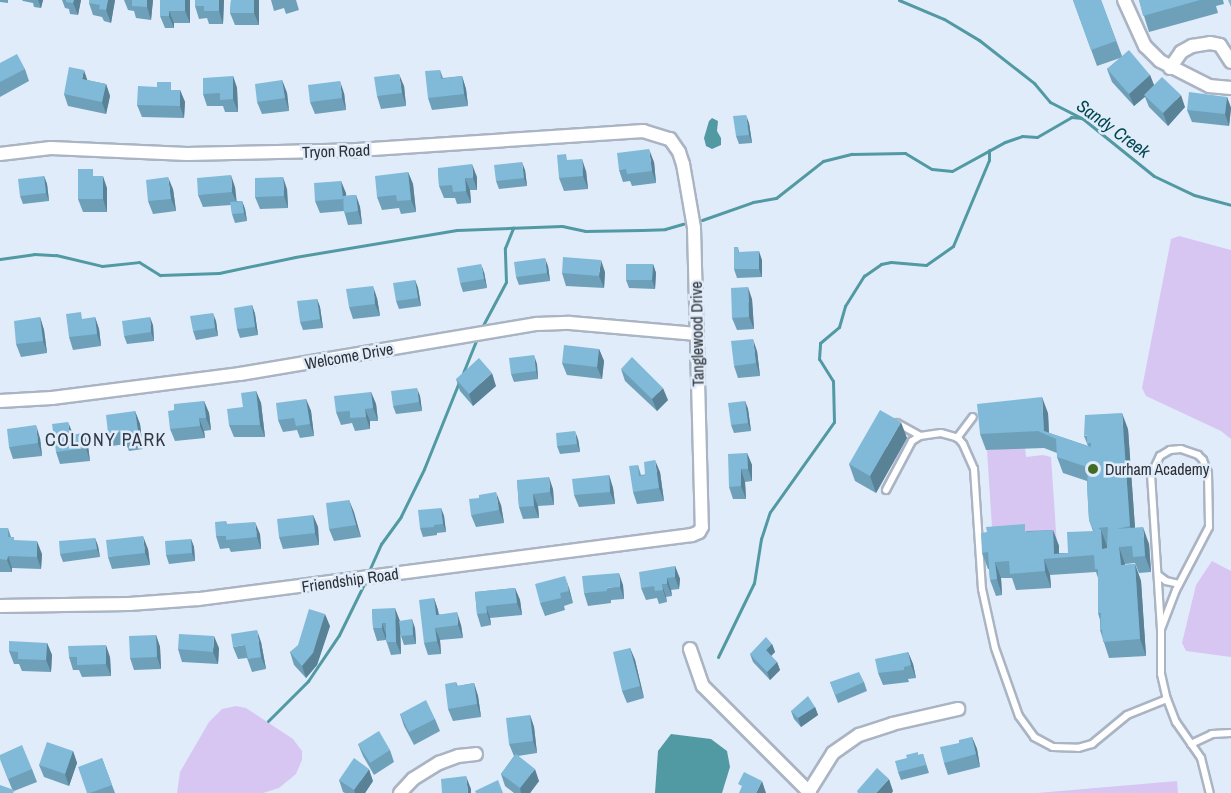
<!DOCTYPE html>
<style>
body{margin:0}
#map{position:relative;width:1231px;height:793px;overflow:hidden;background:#e1ecfa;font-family:"Archivo Narrow",sans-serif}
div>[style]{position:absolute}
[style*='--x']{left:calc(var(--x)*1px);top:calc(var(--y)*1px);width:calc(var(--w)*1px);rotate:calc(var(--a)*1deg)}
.green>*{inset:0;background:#d8c6f2}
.water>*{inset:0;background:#5199a3}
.stream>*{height:3px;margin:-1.5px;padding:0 1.5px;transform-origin:1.5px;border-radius:1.5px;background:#5199a3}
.roads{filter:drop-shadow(2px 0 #aab4c2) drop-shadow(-2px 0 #aab4c2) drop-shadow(0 2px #aab4c2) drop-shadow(0 -2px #aab4c2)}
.service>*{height:6px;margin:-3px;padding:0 3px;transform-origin:3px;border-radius:3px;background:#fff}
.minor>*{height:12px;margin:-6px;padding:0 6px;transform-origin:6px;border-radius:6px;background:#fff}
.wall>*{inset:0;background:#6ea0ba}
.shaded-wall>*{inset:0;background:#5a8297}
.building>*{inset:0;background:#80bad8}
.dots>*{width:16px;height:16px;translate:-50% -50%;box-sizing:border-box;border:3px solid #e1ecfa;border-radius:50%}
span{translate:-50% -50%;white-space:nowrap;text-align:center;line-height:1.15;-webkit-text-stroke:5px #e1ecfa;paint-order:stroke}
.street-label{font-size:16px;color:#2b2f34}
.poi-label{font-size:16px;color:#2b2f34}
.left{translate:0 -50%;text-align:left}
.water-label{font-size:18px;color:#01474f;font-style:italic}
.neighbourhood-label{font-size:18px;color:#303843;letter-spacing:1.5px}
</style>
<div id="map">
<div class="green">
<div style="clip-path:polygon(1179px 236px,1231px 250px,1231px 439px,1221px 431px,1146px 396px,1142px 388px,1171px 239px)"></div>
<div style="clip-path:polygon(1025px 447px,1026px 457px,1043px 455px,1051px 457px,1057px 546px,993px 543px,987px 450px)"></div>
<div style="clip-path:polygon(1212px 561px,1231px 571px,1231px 657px,1186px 651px,1182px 643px,1196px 585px)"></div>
<div style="clip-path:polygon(236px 706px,246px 708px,293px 739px,302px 751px,302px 760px,296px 774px,279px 788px,263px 793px,177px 793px,180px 772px,209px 722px,222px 709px)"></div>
<div style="clip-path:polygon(1177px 781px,1178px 793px,1037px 793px)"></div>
</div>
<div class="water">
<div style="clip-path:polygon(712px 118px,718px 121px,717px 131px,721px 138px,721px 145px,712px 149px,706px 146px,704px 138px,709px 121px)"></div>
<div style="clip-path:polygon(671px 734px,711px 739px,727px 751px,730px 767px,722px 793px,655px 793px,658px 751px)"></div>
</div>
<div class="stream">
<div style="--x:899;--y:0;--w:49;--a:22.9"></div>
<div style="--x:944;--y:19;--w:41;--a:31"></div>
<div style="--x:979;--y:40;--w:70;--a:38"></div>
<div style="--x:1034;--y:83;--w:25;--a:50"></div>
<div style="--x:1050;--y:102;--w:36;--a:27"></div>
<div style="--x:1082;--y:118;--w:92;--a:38.9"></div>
<div style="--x:1154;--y:176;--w:44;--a:25.4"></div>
<div style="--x:1194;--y:195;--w:38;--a:15"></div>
<div style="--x:702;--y:220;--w:54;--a:-19.4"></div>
<div style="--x:753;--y:202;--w:23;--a:-10"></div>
<div style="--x:776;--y:198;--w:60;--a:-38.2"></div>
<div style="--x:823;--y:161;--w:30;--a:-14"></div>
<div style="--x:852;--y:154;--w:53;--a:-1.1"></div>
<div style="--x:905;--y:153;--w:31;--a:31"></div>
<div style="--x:932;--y:169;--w:20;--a:6"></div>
<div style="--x:952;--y:171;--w:60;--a:-28.7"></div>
<div style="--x:1005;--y:142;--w:18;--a:-19"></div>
<div style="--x:1022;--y:136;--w:15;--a:4"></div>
<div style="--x:1037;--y:137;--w:39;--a:-30"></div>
<div style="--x:1071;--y:117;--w:11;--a:5"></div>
<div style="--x:0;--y:259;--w:34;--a:-8"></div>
<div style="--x:34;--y:254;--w:22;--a:3"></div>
<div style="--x:56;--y:255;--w:47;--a:13.4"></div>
<div style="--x:102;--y:266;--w:37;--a:-6"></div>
<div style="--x:139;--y:262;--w:25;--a:32"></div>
<div style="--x:160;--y:275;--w:59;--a:-1.9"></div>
<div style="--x:219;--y:273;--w:78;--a:-11.9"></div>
<div style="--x:295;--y:257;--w:164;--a:-9.5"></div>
<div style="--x:457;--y:230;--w:105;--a:-2.2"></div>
<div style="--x:562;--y:226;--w:24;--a:12"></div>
<div style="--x:585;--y:231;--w:57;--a:-1"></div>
<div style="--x:642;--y:230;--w:23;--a:-2"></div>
<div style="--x:665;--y:229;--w:19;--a:-16"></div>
<div style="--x:481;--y:329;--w:53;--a:-62"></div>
<div style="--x:506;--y:282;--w:34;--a:-92"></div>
<div style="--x:505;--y:248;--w:22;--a:-68"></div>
<div style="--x:463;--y:373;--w:38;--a:-68"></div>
<div style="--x:368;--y:573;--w:32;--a:-66"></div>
<div style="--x:381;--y:544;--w:34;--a:-54"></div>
<div style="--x:401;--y:516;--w:52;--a:-63.9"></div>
<div style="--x:424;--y:469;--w:94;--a:-68.1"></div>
<div style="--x:718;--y:657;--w:82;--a:-64.1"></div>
<div style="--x:754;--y:583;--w:45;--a:-81"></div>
<div style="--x:761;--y:539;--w:28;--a:-72"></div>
<div style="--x:770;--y:512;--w:110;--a:-54.6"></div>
<div style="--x:834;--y:422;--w:41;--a:-91.4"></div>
<div style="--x:833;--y:381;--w:26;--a:-122"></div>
<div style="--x:819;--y:359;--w:16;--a:-86"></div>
<div style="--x:820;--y:343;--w:25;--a:-40"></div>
<div style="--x:839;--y:327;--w:22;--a:-74"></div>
<div style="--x:845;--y:306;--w:36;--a:-58"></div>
<div style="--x:864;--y:276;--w:21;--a:-35"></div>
<div style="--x:881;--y:264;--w:10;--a:-11"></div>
<div style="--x:891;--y:262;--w:35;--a:5"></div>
<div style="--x:926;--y:265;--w:33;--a:-35"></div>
<div style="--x:953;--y:246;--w:93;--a:-67.3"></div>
<div style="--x:989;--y:160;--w:10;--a:-90"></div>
<div style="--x:268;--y:721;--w:57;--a:-45"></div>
<div style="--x:308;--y:681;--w:55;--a:-56"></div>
<div style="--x:339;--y:635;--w:59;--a:-63.9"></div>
</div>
<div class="roads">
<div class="service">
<div style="--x:897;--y:423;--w:26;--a:29"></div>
<div style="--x:957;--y:438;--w:26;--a:-53"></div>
<div style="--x:1181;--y:449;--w:18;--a:19"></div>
<div style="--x:1198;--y:455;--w:7;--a:45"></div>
<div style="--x:1203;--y:460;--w:14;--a:69"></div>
<div style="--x:1208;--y:473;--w:54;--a:88.9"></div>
<div style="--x:1209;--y:527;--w:71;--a:117.6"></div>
<div style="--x:1176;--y:590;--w:42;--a:111"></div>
<div style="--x:1161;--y:629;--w:154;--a:-93.7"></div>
<div style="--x:1151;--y:475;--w:21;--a:-65"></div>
<div style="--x:1160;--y:456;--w:12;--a:-31"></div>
<div style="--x:1170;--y:450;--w:11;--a:-5"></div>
<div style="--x:886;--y:490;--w:55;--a:-62"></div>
<div style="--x:912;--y:441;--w:9;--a:-32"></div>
<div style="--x:920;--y:436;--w:21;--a:-8"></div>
<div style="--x:941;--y:433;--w:18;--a:16"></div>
<div style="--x:958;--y:438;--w:8;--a:50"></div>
<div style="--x:963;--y:444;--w:27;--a:66"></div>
<div style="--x:974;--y:469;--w:120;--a:86.2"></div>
<div style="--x:982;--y:589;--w:60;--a:77.6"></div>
<div style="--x:995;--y:648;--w:72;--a:70.6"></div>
<div style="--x:1019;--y:716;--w:26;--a:54"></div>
<div style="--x:1034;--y:737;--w:21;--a:28"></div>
<div style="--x:1053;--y:747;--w:25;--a:2"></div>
<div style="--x:1078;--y:748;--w:15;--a:-16"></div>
<div style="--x:1092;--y:744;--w:45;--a:-39.6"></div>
<div style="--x:1127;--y:715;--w:43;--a:-21.8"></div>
<div style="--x:1158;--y:575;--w:10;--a:37"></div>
<div style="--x:1166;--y:581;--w:13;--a:13"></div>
<div style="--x:1161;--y:629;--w:45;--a:90"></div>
<div style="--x:1161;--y:674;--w:26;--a:77"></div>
<div style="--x:1167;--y:699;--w:25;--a:69"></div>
<div style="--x:1176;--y:722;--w:44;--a:55.2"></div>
<div style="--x:1201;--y:758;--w:36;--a:76"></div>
<div style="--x:1191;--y:744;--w:23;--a:-25"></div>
<div style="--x:1212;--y:734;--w:19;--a:-3"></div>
</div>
<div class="minor">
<div style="--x:1124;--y:0;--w:51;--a:65.5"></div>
<div style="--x:1145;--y:46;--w:21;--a:45"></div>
<div style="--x:1160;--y:61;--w:55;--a:27"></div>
<div style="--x:1209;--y:86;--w:22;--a:5"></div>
<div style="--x:1170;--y:68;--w:19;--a:-55"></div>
<div style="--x:1181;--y:52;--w:13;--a:-29"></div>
<div style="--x:1192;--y:46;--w:18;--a:-9"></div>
<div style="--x:1210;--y:43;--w:10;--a:11"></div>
<div style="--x:1220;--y:45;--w:20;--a:57"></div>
<div style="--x:0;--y:154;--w:51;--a:-6.7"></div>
<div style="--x:51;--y:148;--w:136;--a:2.5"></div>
<div style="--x:187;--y:154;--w:170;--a:-1.3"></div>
<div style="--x:357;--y:150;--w:287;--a:-3.8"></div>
<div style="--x:643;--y:131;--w:28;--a:17"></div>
<div style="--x:670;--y:139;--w:16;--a:55"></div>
<div style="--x:679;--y:152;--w:13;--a:72"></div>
<div style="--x:683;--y:164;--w:65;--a:80.2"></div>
<div style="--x:694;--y:228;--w:299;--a:88.5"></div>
<div style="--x:702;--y:527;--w:6;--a:121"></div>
<div style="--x:699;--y:532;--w:8;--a:157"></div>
<div style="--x:692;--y:535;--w:498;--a:172.6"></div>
<div style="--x:198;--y:599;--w:69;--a:175.9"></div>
<div style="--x:129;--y:604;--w:129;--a:179.1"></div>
<div style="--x:0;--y:401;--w:52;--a:-3.3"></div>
<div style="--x:52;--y:398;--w:190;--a:-7.3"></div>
<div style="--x:240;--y:374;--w:301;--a:-9.6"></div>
<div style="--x:537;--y:324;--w:33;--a:-2"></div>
<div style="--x:570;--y:323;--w:127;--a:5"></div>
<div style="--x:690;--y:649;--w:39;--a:71"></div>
<div style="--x:703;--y:686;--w:151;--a:45"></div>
<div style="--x:400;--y:793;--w:19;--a:-47"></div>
<div style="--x:413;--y:779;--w:31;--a:-32"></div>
<div style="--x:439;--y:763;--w:20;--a:-20"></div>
<div style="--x:458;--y:756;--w:18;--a:-6"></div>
<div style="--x:808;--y:793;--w:47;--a:-58"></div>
<div style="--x:833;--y:753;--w:32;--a:-35"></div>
<div style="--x:859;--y:735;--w:35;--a:-18"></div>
<div style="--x:892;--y:724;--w:68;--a:-12.8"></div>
</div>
</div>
<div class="wall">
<div style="clip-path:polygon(0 0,8px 0,8px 3px,0 2px)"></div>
<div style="clip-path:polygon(22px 0,43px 0,41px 8px,34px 7px,33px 3px,23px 1px)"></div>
<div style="clip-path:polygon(62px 0,81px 0,78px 15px,70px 14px,69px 9px,65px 8px)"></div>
<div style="clip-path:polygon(89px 0,115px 0,111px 23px,104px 21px,102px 17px,93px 15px,89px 3px)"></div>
<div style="clip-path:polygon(124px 0,153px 0,151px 20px,136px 18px,134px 11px,128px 10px)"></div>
<div style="clip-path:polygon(160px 0,190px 0,190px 23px,174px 23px,174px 28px,165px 28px,160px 16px)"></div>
<div style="clip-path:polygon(195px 0,224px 0,223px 24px,209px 24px,207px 18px,199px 19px,195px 6px)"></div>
<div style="clip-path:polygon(231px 0,259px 0,259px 25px,235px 25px,230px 13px)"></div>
<div style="clip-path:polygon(271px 0,296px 0,299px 10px,286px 14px,284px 8px,274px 11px)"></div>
<div style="clip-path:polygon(1073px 0,1101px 0,1122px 56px,1150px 75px,1154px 85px,1185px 107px,1168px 126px,1149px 107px,1145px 97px,1134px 106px,1112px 82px,1107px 69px,1120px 58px,1097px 66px)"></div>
<div style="clip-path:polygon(1139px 0,1223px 0,1224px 4px,1216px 6px,1218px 13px,1149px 32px)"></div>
<div style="clip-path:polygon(0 63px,25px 69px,29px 81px,0 97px)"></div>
<div style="clip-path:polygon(440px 70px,443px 78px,462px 76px,466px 89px,468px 106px,432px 110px,428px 98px)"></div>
<div style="clip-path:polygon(233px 76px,237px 88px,238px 112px,225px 112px,223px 106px,207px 106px,203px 94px)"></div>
<div style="clip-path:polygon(87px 80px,106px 84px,110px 96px,106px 114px,68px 106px,64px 94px)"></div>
<div style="clip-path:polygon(282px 80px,287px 93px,289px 111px,262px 114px,257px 102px)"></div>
<div style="clip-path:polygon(404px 86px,406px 106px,381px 109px,377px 96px)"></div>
<div style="clip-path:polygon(180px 90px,185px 102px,184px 118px,142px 117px,137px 105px)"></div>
<div style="clip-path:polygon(344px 93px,346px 110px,315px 114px,310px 102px)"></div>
<div style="clip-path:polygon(1227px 97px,1231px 108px,1229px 126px,1192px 122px,1187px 110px)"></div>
<div style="clip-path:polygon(749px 123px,752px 143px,739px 144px,736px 136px)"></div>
<div style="clip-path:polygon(568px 160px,586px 171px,588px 189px,564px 191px,559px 178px)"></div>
<div style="clip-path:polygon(654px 162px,656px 183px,632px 186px,630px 181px,623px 182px,619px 170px)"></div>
<div style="clip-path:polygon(438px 168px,477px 177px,477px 190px,470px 190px,471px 203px,457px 204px,455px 198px,444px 198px,439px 186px)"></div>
<div style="clip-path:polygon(525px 170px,527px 186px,499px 189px,496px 181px)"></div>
<div style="clip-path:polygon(408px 172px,413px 184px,416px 212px,401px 214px,399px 208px,382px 210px,377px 197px)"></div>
<div style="clip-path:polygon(44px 176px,47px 184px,49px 201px,23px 204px,20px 196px)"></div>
<div style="clip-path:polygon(95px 176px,107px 188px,107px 212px,83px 212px,78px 199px)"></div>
<div style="clip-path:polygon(341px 181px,346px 196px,356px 195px,360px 207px,362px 224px,348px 225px,344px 211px,320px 213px,315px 201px)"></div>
<div style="clip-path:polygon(235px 187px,236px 201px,242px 201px,245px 209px,247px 221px,235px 223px,232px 214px,231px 205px,203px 207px,198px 195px)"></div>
<div style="clip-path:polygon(173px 189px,176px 211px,153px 214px,148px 201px)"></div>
<div style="clip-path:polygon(287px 189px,288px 208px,260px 209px,255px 197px)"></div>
<div style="clip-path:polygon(738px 247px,739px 252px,762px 260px,762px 277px,737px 278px,734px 269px)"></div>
<div style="clip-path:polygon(653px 264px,656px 273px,655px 289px,629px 288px,626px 280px)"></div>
<div style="clip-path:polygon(548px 266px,550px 281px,519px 285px,516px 277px)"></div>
<div style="clip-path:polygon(484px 272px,487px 288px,463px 292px,460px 283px)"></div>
<div style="clip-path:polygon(605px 272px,604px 288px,566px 286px,562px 273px)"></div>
<div style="clip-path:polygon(415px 280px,418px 288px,421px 306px,399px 309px,396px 301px)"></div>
<div style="clip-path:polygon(377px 298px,380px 316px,353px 319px,349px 307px)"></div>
<div style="clip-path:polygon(317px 299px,320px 307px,323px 328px,303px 330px,300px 322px)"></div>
<div style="clip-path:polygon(752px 299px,754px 329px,737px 330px,732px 318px)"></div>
<div style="clip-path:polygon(252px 305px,255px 314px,258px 335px,240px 338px,237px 329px)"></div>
<div style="clip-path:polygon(40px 317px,44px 330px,47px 353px,21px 357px,16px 344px)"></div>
<div style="clip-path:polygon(95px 317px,99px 329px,101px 346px,73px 350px,69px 337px)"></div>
<div style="clip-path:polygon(216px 321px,218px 336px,196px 340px,193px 331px)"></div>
<div style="clip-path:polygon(153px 325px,154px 341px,127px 344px,124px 336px)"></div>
<div style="clip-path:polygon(599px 349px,604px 361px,602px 379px,567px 375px,562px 363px)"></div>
<div style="clip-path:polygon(757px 351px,760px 376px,738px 378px,734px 366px)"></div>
<div style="clip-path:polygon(537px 364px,538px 379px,514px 382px,511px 374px)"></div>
<div style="clip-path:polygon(621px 369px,668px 400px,657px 411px,625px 381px)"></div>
<div style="clip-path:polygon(456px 379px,496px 386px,473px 406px,460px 391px)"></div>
<div style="clip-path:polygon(256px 391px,261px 403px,265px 437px,234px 437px,229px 425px)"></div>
<div style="clip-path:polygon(371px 392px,376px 404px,378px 421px,370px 421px,370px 429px,355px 431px,352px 423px,341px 425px,336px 412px)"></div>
<div style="clip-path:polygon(420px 396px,422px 411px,396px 414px,393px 406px)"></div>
<div style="clip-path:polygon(306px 399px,311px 411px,314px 436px,300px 438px,297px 430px,283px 432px,278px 420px)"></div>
<div style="clip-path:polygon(204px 401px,209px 413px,211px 430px,204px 431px,205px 438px,175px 441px,170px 429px,174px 410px)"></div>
<div style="clip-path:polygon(745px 401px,748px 409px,751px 431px,734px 433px,731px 425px)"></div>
<div style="clip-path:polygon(135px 411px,140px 424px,143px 449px,129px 451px,126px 444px,112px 446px,108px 433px)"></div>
<div style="clip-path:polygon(1048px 413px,1049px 433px,1088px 446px,1084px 436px,1128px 429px,1135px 528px,1149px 544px,1151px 572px,1139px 573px,1135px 563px,1125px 564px,1125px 565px,1135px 564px,1141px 581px,1146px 656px,1109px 658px,1100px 630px,1100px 620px,1098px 613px,1098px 578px,1096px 572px,1050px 575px,1051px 588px,1016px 590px,1012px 578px,1001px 578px,1002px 595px,996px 596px,990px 580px,989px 569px,988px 569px,982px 553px,1027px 531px,1053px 530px,1059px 546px,1059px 553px,1068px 553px,1093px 531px,1089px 520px,1087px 481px,1063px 473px,1057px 457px,1057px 453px,1044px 448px,986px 450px,980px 434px)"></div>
<div style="clip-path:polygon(73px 434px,88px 446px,90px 461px,60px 464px,56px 452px)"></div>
<div style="clip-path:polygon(40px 438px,42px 456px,13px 459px,9px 447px)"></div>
<div style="clip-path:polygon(907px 438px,876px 493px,855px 481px,849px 464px)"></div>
<div style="clip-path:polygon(578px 439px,580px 452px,560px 454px,557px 446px)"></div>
<div style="clip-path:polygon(747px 453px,752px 465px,752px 481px,745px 482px,746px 499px,733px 499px,729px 487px)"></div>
<div style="clip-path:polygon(638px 465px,641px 475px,660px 472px,664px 501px,637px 504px,633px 492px)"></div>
<div style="clip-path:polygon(609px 475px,613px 488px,615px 504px,579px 507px,574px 495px)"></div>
<div style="clip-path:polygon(517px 480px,553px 489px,554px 505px,538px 506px,539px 518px,523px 519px,519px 507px)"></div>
<div style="clip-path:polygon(349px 500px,361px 537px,334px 541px,329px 529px)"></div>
<div style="clip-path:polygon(501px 505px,504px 523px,476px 527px,471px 515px)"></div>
<div style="clip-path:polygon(441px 508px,444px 516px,446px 532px,437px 533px,437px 535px,423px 537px,420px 528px)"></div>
<div style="clip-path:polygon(313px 515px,318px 527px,319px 545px,283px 549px,279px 537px)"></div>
<div style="clip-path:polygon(226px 521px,227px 524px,260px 534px,261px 549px,231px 552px,229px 548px,220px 549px,216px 536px)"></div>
<div style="clip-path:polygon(0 528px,8px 528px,11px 537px,15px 541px,42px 554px,41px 569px,12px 568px,12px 572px,0 572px)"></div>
<div style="clip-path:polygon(95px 538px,98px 546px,100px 557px,63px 562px,60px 554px)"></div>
<div style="clip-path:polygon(191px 539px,194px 547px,195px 561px,169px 564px,166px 555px)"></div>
<div style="clip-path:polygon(148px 549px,150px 565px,112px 569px,108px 557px)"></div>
<div style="clip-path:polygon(675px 566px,680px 579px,679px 589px,671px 590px,672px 596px,666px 597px,667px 602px,659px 604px,657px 598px,646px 600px,641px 588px)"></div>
<div style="clip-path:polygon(623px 585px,624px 599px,611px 600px,611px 603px,588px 606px,584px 593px)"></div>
<div style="clip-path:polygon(515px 588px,520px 600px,522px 615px,490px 618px,491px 625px,481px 627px,477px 614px,475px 592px)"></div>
<div style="clip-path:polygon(569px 588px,573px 603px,564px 606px,565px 610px,545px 616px,540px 603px)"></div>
<div style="clip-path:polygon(434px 598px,439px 614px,461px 625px,463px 638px,440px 640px,441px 654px,428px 655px,424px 643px)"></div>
<div style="clip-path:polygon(372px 609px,415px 628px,416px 644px,404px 645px,400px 633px,401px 654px,391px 655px,386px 640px,377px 641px,373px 628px)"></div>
<div style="clip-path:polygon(330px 626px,317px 665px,306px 678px,294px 665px,290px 652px)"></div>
<div style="clip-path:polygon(156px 635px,160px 647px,161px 669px,134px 670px,130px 658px)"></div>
<div style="clip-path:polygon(261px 642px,266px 669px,252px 672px,247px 658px,238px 659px,233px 647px)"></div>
<div style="clip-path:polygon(47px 643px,52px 655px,51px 672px,22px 671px,19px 664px,14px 664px,9px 651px)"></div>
<div style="clip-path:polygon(772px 644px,775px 652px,771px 656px,777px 662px,780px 670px,770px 680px,753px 662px,750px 654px)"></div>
<div style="clip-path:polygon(219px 648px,218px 664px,182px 662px,178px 649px)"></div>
<div style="clip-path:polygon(630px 648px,635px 660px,644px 698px,627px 703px,622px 691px)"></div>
<div style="clip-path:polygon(908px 652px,913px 664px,916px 678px,908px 679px,909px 682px,883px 685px,878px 673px)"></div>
<div style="clip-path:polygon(69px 657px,110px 657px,111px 676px,82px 677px,79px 670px,73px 670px)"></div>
<div style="clip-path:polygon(456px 682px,458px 686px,474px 683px,478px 696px,481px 717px,453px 721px,448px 709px)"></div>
<div style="clip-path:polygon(830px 682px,864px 682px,867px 691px,838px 703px)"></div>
<div style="clip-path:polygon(815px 707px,818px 715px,801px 727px,794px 719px,791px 711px)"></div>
<div style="clip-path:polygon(400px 714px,435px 719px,440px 731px,414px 745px,404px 726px)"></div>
<div style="clip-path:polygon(530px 715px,534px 727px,537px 753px,518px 756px,539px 781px,530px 793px,514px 793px,505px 786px,501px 774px,514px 756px,509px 744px)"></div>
<div style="clip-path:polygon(972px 737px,977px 749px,980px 767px,948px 775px,944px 763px,959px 743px)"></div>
<div style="clip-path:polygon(358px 744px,390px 750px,394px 762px,374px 775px,363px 756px)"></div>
<div style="clip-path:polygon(73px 751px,77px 763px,69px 786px,44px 777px,39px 765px)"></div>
<div style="clip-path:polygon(923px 754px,929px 773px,901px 780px,898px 772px,918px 755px)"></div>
<div style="clip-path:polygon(102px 758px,115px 793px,87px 793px)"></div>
<div style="clip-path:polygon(0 759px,32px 769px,37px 782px,14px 791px,15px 793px,12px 789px)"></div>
<div style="clip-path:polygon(339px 780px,373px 781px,365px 793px,345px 793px,343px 792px)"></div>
</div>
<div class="shaded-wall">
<div style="clip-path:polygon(38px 0,43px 0,41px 8px)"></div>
<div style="clip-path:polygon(74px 0,81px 0,78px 15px,73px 3px)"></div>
<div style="clip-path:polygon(108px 0,115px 0,111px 23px,106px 10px)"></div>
<div style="clip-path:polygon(147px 0,153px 0,151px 20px,147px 7px)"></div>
<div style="clip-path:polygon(185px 0,190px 0,190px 23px,185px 11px)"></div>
<div style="clip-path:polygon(219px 0,224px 0,223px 24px,219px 11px)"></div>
<div style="clip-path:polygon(254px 0,259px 0,259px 25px,254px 13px)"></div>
<div style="clip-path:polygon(169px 11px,174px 23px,174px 28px,169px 16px)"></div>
<div style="clip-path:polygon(84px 70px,88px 82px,82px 79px)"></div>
<div style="clip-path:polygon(399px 74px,404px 86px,406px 106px,402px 93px)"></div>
<div style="clip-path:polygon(1150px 75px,1155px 88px,1134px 106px,1129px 94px)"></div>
<div style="clip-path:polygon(233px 76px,237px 88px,238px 112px,233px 99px)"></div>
<div style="clip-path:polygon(462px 76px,466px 89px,468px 106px,464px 94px)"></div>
<div style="clip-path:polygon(282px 80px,287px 93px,289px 111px,285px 98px)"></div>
<div style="clip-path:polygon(340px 81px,344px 93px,346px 110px,342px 98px)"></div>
<div style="clip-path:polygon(106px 84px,110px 96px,106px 114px,102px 102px)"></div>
<div style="clip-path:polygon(180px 90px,185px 102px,184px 118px,180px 106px)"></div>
<div style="clip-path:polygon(1181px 95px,1185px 107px,1168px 126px,1163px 113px)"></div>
<div style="clip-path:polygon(1227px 97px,1231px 108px,1229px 126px,1225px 114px)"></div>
<div style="clip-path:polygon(746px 115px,749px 123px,752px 143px,749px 135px)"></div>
<div style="clip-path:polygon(649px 149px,654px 162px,656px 183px,652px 171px)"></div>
<div style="clip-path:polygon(582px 159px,586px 171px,588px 189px,583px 176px)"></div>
<div style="clip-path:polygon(522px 162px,525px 170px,527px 186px,524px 178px)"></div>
<div style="clip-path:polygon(472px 164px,477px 177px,477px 190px,473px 178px)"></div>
<div style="clip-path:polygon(408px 172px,413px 184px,416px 212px,411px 200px)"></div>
<div style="clip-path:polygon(231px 175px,235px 187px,237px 204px,232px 192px)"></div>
<div style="clip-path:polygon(44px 176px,47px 184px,49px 201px,46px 193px)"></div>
<div style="clip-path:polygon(103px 176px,107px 188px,107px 212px,103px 199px)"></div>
<div style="clip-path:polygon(168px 177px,173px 189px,176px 211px,171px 199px)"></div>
<div style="clip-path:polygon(283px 177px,287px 189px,288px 208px,284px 196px)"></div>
<div style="clip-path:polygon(465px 178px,470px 190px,471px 203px,466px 191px)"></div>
<div style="clip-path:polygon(341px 181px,346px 193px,347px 211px,343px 199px)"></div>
<div style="clip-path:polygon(356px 195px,360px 207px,362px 224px,358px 211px)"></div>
<div style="clip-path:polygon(242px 201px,245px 209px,247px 221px,244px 213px)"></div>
<div style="clip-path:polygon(759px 251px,762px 260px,762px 277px,759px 269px)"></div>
<div style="clip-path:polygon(545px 258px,548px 266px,550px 281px,547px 273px)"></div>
<div style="clip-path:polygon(601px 260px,605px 272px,604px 288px,599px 276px)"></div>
<div style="clip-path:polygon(481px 264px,484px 272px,487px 288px,484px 279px)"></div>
<div style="clip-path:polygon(653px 264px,656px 273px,655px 289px,652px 280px)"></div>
<div style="clip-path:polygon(415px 280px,418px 288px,421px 306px,418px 298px)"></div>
<div style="clip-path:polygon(373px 286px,377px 298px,380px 316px,375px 304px)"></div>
<div style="clip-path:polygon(748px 287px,752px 299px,754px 329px,749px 317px)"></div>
<div style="clip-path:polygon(317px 299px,320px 307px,323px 328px,320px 319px)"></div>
<div style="clip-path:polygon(252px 305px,255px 314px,258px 335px,255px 327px)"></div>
<div style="clip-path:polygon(213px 313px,216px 321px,218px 336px,215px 328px)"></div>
<div style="clip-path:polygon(40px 317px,44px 330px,47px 353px,43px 341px)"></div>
<div style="clip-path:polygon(95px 317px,99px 329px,101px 346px,97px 334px)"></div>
<div style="clip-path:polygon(150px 317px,153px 325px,154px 341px,151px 332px)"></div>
<div style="clip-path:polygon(753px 339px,757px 351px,760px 376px,756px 363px)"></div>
<div style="clip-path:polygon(599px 349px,604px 361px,602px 379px,597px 367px)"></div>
<div style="clip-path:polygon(534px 355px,537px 364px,538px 379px,536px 371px)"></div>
<div style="clip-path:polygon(492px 373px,496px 386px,473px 406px,469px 394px)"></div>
<div style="clip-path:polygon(417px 388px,420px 396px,422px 411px,419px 402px)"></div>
<div style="clip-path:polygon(663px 388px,668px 400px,657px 411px,652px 399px)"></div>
<div style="clip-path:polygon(256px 391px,261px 403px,265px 437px,260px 425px)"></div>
<div style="clip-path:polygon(371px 392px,376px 404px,378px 421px,373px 408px)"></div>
<div style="clip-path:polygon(1042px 397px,1048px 413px,1049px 436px,1044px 431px)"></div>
<div style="clip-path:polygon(306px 399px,311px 411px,314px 436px,310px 424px)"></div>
<div style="clip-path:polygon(204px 401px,209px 413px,211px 430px,206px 418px)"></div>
<div style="clip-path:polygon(745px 401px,748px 409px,751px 431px,748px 423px)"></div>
<div style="clip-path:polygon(365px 409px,370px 421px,370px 429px,366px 417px)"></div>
<div style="clip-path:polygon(135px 411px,140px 424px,143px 449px,139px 437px)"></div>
<div style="clip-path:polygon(1122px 413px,1128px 429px,1136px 542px,1130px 526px)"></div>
<div style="clip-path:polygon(199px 418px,204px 431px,205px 438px,200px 426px)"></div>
<div style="clip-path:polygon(68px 422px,73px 434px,70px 435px)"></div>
<div style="clip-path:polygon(901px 422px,907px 438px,876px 493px,870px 476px)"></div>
<div style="clip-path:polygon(36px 425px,40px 438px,42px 456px,38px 443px)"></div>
<div style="clip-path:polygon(575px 431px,578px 439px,580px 452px,577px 444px)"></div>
<div style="clip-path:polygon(84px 433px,88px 446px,90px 461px,86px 448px)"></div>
<div style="clip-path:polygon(747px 453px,752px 465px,752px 481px,748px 469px)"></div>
<div style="clip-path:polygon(655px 460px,660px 472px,664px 501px,659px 488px)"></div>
<div style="clip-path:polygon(741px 469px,745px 482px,746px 499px,741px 486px)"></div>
<div style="clip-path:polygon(609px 475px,613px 488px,615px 504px,610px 492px)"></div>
<div style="clip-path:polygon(549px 477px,553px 489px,554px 505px,550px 492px)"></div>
<div style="clip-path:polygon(496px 492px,501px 505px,504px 523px,499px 510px)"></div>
<div style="clip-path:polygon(533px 494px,538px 506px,539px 518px,534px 506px)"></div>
<div style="clip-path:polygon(349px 500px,354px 512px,361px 537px,356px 525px)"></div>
<div style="clip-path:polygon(441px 508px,444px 516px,446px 532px,443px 524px)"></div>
<div style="clip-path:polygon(313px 515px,318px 527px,319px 545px,315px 533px)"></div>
<div style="clip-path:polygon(255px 522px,260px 534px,261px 549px,257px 537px)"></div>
<div style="clip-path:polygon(1143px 527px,1149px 544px,1151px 572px,1145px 556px)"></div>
<div style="clip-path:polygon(1053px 530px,1059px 546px,1059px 558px,1054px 554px)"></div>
<div style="clip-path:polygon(1101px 530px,1107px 546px,1108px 565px,1102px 549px)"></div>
<div style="clip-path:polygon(143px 536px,148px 549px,150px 565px,145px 553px)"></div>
<div style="clip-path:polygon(95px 538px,98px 546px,100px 557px,97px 549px)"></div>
<div style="clip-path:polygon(191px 539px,194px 547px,195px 561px,192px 553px)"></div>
<div style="clip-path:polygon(37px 541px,42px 554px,41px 569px,37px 557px)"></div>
<div style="clip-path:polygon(1119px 547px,1125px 564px,1127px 582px,1121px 565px)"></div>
<div style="clip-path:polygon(8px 556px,12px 568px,12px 572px,7px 560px)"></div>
<div style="clip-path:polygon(1044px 559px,1050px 575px,1051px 588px,1045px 571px)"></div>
<div style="clip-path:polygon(995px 562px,1001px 578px,1002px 595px,997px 579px)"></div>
<div style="clip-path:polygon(1135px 564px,1141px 581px,1146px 656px,1140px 639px)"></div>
<div style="clip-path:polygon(675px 566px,680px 579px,679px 589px,675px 577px)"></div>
<div style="clip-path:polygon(619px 573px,623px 585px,624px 599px,620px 587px)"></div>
<div style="clip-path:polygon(565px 576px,569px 588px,573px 603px,569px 591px)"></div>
<div style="clip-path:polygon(667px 578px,671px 590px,672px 596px,667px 584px)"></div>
<div style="clip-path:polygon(662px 584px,666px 597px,667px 602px,663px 590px)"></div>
<div style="clip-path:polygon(515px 588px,520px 600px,522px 615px,517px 603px)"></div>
<div style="clip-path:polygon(434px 598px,438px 610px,440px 627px,436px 615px)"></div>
<div style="clip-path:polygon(486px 606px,490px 618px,491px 625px,487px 613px)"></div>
<div style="clip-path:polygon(395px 608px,400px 621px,401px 654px,396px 642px)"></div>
<div style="clip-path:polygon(457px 612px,461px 625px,463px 638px,458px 625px)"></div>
<div style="clip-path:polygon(325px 614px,330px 626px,317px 665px,306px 678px,302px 666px)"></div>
<div style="clip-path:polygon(412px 619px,415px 628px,416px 644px,413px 635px)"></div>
<div style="clip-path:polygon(382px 623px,386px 635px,386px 640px,382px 628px)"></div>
<div style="clip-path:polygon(435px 628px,440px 640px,441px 654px,437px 641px)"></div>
<div style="clip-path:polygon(257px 630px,261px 642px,266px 669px,261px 657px)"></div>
<div style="clip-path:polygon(156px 635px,160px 647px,161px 669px,157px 657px)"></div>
<div style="clip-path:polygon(214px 636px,219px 648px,218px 664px,213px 652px)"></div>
<div style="clip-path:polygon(47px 643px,52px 655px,51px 672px,46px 660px)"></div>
<div style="clip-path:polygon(772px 644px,775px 652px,769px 658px,766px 650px)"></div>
<div style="clip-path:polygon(106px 645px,110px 657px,111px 676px,106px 664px)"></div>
<div style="clip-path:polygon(630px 648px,635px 660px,644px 698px,640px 686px)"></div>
<div style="clip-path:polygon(908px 652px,913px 664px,916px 678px,911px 665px)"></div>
<div style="clip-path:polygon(777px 662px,780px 670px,770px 680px,767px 672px)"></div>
<div style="clip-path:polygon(474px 683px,478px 696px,481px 717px,477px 704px)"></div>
<div style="clip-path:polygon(815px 707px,818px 715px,801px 727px,798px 718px)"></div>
<div style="clip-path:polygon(530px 715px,534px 727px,537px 753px,533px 741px)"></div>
<div style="clip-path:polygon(972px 737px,977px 749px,980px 767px,976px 754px)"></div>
<div style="clip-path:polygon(73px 751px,77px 763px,69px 786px,65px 774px)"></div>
<div style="clip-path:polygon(369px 769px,373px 781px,365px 793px,355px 793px,354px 790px)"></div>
<div style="clip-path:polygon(535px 769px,539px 781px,530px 793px,521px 793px,520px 788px)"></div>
<div style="clip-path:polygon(466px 776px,471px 789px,471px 793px,468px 793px)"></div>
<div style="clip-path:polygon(889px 779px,893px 791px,892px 793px,876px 793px)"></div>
<div style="clip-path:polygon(762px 781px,766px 793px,756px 793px)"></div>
</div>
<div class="building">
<div style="clip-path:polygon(66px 0,74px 0,73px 3px,66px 2px)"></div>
<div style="clip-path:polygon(89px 0,108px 0,106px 10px,99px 9px,100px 5px,89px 3px)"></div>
<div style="clip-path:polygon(132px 0,147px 0,147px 7px,132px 6px)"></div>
<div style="clip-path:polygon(160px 0,185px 0,185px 11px,169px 11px,169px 16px,160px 16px)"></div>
<div style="clip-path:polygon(195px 0,219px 0,219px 11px,204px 11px,204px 6px,195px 6px)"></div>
<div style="clip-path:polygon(231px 0,254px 0,254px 13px,230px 13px)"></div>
<div style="clip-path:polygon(1073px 0,1101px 0,1116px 41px,1091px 50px)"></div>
<div style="clip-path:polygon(1139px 0,1200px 0,1143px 16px)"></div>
<div style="clip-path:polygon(1228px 0,1231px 0,1231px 7px)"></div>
<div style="clip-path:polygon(1129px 50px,1150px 75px,1129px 94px,1107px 69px)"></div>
<div style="clip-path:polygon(17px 54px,25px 69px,0 82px,0 63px)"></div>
<div style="clip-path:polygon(69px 67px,84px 70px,82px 79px,106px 84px,102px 102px,64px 94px)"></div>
<div style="clip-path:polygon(440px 70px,441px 79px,462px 76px,464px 94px,428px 98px,425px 71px)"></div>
<div style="clip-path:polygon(399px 74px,402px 93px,377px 96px,374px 77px)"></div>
<div style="clip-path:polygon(233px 76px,233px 99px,220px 100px,220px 93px,203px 94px,203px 78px)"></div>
<div style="clip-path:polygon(1162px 77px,1181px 95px,1163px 113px,1144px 95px)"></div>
<div style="clip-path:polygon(282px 80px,285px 98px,257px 102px,255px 84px)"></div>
<div style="clip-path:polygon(340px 81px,342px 98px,310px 102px,308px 85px)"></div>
<div style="clip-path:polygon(157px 82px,171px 82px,171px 90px,180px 90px,180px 106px,137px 105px,138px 86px,157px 87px)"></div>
<div style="clip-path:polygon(1189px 92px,1227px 97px,1225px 114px,1187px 110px)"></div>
<div style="clip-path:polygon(746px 115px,749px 135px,736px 136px,733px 116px)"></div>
<div style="clip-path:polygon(649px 149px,652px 171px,627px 174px,626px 169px,619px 170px,617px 153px)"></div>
<div style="clip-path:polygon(566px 154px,567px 160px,582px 159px,583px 176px,559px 178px,557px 155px)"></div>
<div style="clip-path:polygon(522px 162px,524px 178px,496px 181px,494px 165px)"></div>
<div style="clip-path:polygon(472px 164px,473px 178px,465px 178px,466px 191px,453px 192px,452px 185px,439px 186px,438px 168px)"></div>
<div style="clip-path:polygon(78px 169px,93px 169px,93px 176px,103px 176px,103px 199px,78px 199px)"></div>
<div style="clip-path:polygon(408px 172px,411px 200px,397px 201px,396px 195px,377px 197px,375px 176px)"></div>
<div style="clip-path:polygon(231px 175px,232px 192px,198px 195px,197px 178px)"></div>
<div style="clip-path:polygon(44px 176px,46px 193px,20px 196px,18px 179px)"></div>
<div style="clip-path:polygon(168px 177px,171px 199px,148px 201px,146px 180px)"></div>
<div style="clip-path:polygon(283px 177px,284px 196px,255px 197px,255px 178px)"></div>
<div style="clip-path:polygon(341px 181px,343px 199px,315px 201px,314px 183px)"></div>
<div style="clip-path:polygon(356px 195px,358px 211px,344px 213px,343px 196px)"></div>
<div style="clip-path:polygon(242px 201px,244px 213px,232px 214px,230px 202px)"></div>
<div style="clip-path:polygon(734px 247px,738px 247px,738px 252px,759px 251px,759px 269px,734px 269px)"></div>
<div style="clip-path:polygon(563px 257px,601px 260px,599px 276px,562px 273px)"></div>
<div style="clip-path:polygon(545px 258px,547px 273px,516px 277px,514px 262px)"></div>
<div style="clip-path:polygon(481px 264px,484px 279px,460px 283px,457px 268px)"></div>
<div style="clip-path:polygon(626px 264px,653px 264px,652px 280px,626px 280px)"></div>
<div style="clip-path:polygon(415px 280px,418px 298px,396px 301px,393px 283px)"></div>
<div style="clip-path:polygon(373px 286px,375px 304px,349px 307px,346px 289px)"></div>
<div style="clip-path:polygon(748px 287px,749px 317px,732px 318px,731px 288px)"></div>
<div style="clip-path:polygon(317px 299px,320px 319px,300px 322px,297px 301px)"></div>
<div style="clip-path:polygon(252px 305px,255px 327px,237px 329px,234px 308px)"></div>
<div style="clip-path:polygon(81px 312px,82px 319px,95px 317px,97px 334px,69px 337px,66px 314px)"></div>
<div style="clip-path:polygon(213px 313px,215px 328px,193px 331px,190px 316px)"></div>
<div style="clip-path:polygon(40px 317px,43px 341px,16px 344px,14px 321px)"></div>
<div style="clip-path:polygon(150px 317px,151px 332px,124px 336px,122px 321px)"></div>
<div style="clip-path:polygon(753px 339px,756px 363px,734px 366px,731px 341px)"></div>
<div style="clip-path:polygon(564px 345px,599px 349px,597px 367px,562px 363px)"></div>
<div style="clip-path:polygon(534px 355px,536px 371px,511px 374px,509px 358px)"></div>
<div style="clip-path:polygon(632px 357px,663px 388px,652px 399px,621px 369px)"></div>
<div style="clip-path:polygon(479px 358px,492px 373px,469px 394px,456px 379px)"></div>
<div style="clip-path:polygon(417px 388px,419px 402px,393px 406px,391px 391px)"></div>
<div style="clip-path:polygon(256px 391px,260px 425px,229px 425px,227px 409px,243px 407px,241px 393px)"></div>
<div style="clip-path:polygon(371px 392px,373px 408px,365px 409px,366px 417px,350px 418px,350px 411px,336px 412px,334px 396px)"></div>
<div style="clip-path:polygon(evenodd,1042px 397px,1044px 431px,1091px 447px,1091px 443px,1087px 443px,1087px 435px,1084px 436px,1085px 415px,1122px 413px,1130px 526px,1116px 529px,1143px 527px,1145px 556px,1133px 557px,1132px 546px,1119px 547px,1121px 565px,1135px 564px,1140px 639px,1103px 642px,1102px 630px,1100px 630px,1101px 613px,1098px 613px,1098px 569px,1095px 569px,1094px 555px,1044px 559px,1045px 571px,1010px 574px,1009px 561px,995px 562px,997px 579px,990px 580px,988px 552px,982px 553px,981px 533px,987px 532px,986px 527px,1025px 524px,1025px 532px,1053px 530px,1054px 554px,1068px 553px,1067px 532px,1094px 531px,1089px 520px,1087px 487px,1088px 470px,1093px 469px,1057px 457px,1056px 439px,1038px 431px,980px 434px,977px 404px,1042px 397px,1108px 527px,1107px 548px,1102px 549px,1101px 530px,1098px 528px,1108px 527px)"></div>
<div style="clip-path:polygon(306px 399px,310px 424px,296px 426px,294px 418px,278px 420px,276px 403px)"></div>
<div style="clip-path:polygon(204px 401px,206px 418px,199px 418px,200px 426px,170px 429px,168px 411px,174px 410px,174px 404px)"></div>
<div style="clip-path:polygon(745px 401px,748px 423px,731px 425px,728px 403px)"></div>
<div style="clip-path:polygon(880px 410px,901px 422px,870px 476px,849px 464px)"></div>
<div style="clip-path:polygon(135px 411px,139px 437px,124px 439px,123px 432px,108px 433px,106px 415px)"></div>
<div style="clip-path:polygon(68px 422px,70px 435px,84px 433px,86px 448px,56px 452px,52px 424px)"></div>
<div style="clip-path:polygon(36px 425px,38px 443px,9px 447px,7px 429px)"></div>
<div style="clip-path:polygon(575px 431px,577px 444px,557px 446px,556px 433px)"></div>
<div style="clip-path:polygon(747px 453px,748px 469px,741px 469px,741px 486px,729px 487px,728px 454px)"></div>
<div style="clip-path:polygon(655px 460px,659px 488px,633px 492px,629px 466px,638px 465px,639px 476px,645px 475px,644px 462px)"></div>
<div style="clip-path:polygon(609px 475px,610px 492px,574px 495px,572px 479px)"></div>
<div style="clip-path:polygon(549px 477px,550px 492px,533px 494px,534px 506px,519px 507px,517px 480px)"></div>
<div style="clip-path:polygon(496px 492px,499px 510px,471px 515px,469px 499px,479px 498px,479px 495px)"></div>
<div style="clip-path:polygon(349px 500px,356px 525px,329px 529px,326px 503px)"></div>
<div style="clip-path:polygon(441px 508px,443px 524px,434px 525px,434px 527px,420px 528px,418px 510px)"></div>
<div style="clip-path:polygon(313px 515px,315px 533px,279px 537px,277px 519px)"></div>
<div style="clip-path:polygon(226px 521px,226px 524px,255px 522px,257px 537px,226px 540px,226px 536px,216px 536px,215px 522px)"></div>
<div style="clip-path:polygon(0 528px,8px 528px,8px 537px,14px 537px,14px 540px,37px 541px,37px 557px,8px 556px,7px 560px,0 559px)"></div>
<div style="clip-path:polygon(143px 536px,145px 553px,108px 557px,106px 540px)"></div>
<div style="clip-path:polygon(95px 538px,97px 549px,60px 554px,59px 541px)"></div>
<div style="clip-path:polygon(191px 539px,192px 553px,166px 555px,165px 541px)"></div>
<div style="clip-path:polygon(675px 566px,675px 577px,667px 578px,667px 584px,662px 584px,663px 590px,655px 591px,654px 586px,641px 588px,639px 572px)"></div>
<div style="clip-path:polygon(619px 573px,620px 587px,606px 588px,607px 591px,584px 593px,582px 576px)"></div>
<div style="clip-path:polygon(565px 576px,569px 591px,560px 593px,561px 598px,540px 603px,535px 584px)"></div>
<div style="clip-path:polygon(515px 588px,517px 603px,486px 606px,487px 613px,477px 614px,475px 592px)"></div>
<div style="clip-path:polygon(434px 598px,436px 615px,457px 612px,458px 625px,435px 628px,437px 641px,424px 643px,419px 600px)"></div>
<div style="clip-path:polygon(395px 608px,396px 642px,386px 642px,386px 623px,382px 623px,382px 628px,373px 628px,372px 609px)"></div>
<div style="clip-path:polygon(309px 609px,325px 614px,313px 653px,302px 666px,290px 652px,298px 645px)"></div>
<div style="clip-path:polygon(412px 619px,413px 635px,401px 636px,399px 621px)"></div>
<div style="clip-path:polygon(257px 630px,261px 657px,248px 659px,245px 645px,233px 647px,231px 634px)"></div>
<div style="clip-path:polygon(179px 634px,214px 636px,213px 652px,178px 649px)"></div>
<div style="clip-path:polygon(156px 635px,157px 657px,130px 658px,129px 636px)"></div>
<div style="clip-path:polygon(766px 637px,772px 644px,766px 650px,777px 662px,767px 672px,750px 654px)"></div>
<div style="clip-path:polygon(9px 641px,47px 643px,46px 660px,18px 659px,18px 652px,9px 651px)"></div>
<div style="clip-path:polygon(106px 645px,106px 664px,77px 665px,77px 657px,69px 657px,68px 646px)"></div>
<div style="clip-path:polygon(630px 648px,640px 686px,622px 691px,613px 652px)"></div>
<div style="clip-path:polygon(908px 652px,911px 665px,904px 667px,904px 670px,878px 673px,875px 659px)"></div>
<div style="clip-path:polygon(859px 672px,864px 682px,835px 695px,830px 682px)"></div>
<div style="clip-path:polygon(456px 682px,457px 686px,474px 683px,477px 704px,448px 709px,445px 684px)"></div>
<div style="clip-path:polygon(808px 696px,815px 707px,798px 718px,791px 711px)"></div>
<div style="clip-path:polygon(426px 700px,435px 719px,409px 732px,400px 714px)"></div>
<div style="clip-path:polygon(530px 715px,533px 741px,509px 744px,506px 718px)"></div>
<div style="clip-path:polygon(379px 731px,390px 750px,370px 763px,358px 744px)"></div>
<div style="clip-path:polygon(972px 737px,976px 754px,944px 763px,940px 747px,959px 743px,959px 740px)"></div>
<div style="clip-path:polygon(47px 742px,73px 751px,65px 774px,39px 765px)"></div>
<div style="clip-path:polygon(22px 745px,32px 769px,8px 779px,0 758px,0 755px)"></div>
<div style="clip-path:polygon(918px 752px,918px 755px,923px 754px,926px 765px,898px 772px,895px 761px,907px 758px,906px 755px)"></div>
<div style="clip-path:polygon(516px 754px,535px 769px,520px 788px,501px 774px)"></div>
<div style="clip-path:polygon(102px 758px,112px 785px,90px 793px,87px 793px,78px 767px)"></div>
<div style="clip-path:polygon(354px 758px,369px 769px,354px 790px,339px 780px)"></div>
<div style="clip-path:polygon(877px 768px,889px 779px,876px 793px,858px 793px,857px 791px)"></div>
<div style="clip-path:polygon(744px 772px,762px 781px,756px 793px,739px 793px,742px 786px,738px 784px)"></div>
<div style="clip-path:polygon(466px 776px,468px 793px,442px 793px,441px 779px)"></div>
<div style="clip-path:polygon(498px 780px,503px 793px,476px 793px,475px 791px)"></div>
<div style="clip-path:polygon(0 785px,14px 790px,13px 793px,0 793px)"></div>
</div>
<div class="dots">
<div style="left:1093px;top:469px;background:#436b26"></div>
</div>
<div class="street-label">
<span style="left:336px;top:151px;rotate:-2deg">Tryon Road</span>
<span style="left:697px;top:334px;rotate:-91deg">Tanglewood Drive</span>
<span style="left:349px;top:356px;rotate:-10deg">Welcome Drive</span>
<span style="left:350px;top:580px;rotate:-8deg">Friendship Road</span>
</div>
<div class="poi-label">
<span class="left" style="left:1105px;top:469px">Durham Academy</span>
</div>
<div class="water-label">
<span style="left:1113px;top:129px;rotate:36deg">Sandy Creek</span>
</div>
<div class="neighbourhood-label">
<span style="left:106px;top:440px">COLONY PARK</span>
</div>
</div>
